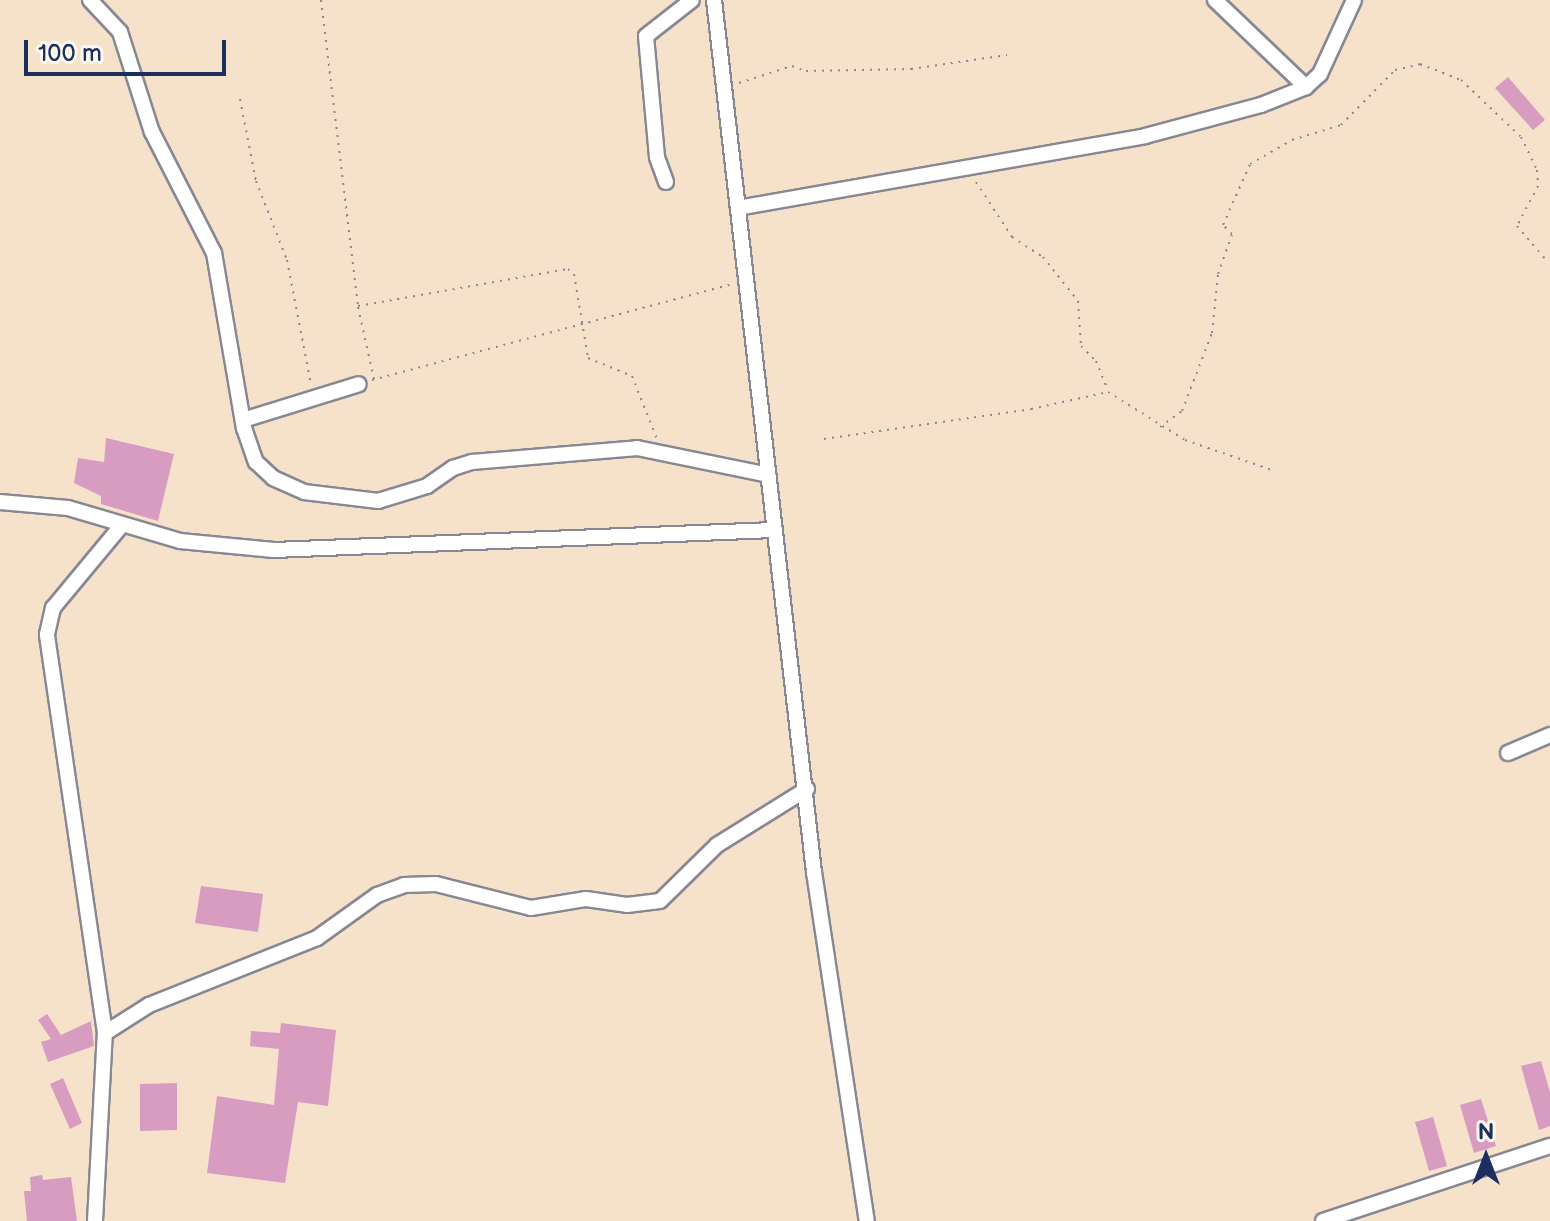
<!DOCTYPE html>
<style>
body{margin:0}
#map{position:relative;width:1550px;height:1221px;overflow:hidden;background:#f6e2ca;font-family:"Balsamiq Sans",sans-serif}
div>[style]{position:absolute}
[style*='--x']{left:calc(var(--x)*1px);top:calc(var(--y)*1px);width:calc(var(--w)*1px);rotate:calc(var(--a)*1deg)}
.building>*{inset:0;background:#d89cc1}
.path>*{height:2px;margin-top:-1px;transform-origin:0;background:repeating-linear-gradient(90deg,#888894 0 2px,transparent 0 8px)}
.roads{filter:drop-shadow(2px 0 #888894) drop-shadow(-2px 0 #888894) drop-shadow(0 2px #888894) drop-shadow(0 -2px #888894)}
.minor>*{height:14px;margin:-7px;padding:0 7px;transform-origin:7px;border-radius:7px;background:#fff}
span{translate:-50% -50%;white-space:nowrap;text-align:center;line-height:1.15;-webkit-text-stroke:6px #fbf7ec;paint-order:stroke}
.north{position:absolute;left:1446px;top:1117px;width:80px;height:80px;-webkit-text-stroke:6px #fbf7ec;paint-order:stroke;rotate:0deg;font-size:22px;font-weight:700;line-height:32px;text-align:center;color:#1b2f5e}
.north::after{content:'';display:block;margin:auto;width:28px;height:36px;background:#1b2f5e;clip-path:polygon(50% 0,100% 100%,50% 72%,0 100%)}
.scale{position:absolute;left:24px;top:40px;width:202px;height:36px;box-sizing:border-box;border:4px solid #1b2f5e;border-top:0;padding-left:10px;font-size:24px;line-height:28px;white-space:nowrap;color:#1b2f5e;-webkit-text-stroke:6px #fbf7ec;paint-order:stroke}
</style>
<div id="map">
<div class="building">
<div style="clip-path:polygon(1508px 77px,1545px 120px,1533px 130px,1495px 88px)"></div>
<div style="clip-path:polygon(106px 438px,174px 454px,158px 521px,101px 504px,101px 496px,74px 483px,78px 458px,104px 462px)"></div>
<div style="clip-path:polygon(201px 886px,263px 894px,258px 932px,195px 923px)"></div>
<div style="clip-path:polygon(47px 1014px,61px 1035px,91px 1021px,94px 1046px,48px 1062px,41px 1042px,51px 1039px,38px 1020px)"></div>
<div style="clip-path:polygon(281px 1023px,336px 1030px,328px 1106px,298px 1102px,285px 1183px,207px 1173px,217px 1096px,274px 1105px,279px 1049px,250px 1046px,251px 1031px,280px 1033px)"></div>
<div style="clip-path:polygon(1541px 1061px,1550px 1092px,1550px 1126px,1539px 1130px,1521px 1066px)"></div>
<div style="clip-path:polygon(63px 1078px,82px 1123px,70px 1129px,50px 1084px)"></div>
<div style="clip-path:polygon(177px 1083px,177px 1130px,140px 1131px,140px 1084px)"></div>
<div style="clip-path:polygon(1481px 1099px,1496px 1146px,1474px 1153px,1460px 1105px)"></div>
<div style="clip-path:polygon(1433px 1117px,1447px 1166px,1429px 1171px,1415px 1122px)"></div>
<div style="clip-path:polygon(42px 1175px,43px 1180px,71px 1177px,77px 1221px,27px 1221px,24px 1191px,31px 1191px,30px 1177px)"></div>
</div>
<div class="path">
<div style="--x:321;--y:0;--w:308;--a:83.1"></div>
<div style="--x:358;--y:306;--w:213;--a:-10"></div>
<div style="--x:568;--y:269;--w:8;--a:40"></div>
<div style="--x:574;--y:274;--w:85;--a:80.5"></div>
<div style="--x:588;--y:358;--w:48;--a:22.2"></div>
<div style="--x:632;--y:376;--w:68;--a:68.4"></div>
<div style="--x:739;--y:83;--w:56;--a:-17.8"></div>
<div style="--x:792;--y:66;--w:15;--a:20"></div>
<div style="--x:806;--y:71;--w:105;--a:-1.1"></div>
<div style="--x:911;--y:69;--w:97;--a:-8.3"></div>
<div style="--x:240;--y:99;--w:84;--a:79"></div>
<div style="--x:256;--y:181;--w:85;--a:68.6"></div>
<div style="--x:287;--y:260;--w:127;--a:79.1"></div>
<div style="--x:976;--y:182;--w:66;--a:56.8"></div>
<div style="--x:1012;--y:237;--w:37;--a:33"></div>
<div style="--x:1043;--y:257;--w:56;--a:51.5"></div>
<div style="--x:1078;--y:301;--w:45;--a:86.2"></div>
<div style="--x:1081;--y:346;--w:21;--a:45"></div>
<div style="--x:1096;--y:361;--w:31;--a:68"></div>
<div style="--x:358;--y:307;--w:74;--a:77.5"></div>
<div style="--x:372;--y:380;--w:374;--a:-14.9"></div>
<div style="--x:1160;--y:427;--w:27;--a:-36"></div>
<div style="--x:1182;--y:411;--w:84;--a:-69"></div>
<div style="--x:1212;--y:333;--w:59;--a:-84.2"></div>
<div style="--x:1218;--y:274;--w:42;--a:-70.7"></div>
<div style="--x:1232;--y:234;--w:13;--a:-135"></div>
<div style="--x:1223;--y:225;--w:67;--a:-66.1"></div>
<div style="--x:1250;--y:164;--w:48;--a:-29.7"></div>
<div style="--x:1292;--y:140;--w:51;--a:-17"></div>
<div style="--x:1341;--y:125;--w:77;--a:-45.5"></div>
<div style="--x:1395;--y:70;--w:26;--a:-13"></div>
<div style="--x:1420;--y:64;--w:44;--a:21.3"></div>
<div style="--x:1461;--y:80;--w:83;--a:43.5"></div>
<div style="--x:1521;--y:137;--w:37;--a:64"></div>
<div style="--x:1537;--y:170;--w:16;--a:86"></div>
<div style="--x:1538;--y:186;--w:45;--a:117.7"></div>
<div style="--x:1517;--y:226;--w:46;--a:49.4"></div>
<div style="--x:824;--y:439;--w:209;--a:-8.2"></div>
<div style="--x:1031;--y:409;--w:79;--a:-12.4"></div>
<div style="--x:1108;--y:392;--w:91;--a:31.9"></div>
<div style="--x:1185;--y:440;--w:92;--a:19"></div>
</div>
<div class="roads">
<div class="minor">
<div style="--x:90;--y:0;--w:44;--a:46.8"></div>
<div style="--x:120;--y:32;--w:105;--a:72.3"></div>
<div style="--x:152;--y:132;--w:136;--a:62.9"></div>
<div style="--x:214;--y:253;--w:178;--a:80.3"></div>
<div style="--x:244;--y:428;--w:36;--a:71"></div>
<div style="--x:256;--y:462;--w:23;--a:43"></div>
<div style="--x:273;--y:478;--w:34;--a:24"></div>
<div style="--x:304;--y:492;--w:75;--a:6.9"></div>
<div style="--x:378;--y:501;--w:51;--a:-17"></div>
<div style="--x:427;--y:486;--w:32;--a:-35"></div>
<div style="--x:453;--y:468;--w:20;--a:-18"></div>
<div style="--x:472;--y:462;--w:166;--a:-4.8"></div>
<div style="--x:637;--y:448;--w:134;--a:11.6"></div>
<div style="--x:714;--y:0;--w:878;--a:83.46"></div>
<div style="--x:814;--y:872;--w:353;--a:81.4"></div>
<div style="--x:1215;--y:0;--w:126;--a:43.7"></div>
<div style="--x:666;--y:182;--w:27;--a:-110"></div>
<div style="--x:657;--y:157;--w:121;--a:-95.2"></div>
<div style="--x:646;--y:36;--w:58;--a:-38"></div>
<div style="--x:738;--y:208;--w:413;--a:-10"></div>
<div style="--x:1145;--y:136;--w:120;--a:-15"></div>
<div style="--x:1261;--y:105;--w:48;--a:-21.8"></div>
<div style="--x:1306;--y:87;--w:19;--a:-43"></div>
<div style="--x:1320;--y:74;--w:81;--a:-65.3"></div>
<div style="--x:243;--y:420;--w:121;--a:-17.2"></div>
<div style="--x:0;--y:502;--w:68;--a:5"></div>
<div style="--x:68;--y:508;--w:117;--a:16.4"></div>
<div style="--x:180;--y:541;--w:94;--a:5.5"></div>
<div style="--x:274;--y:550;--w:501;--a:-2.29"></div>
<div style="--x:1508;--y:753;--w:46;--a:-23.2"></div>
<div style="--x:105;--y:1033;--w:52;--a:-32.5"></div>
<div style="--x:149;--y:1005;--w:181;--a:-21.7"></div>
<div style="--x:317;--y:938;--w:74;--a:-35.6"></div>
<div style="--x:377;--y:895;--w:29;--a:-20"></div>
<div style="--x:404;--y:885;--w:32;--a:-2"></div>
<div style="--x:436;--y:884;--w:98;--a:14.2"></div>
<div style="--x:531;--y:908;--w:56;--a:-9.3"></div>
<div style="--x:586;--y:899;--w:41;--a:8.3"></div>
<div style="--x:627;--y:905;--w:33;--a:-7"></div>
<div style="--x:660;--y:901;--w:80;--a:-44.5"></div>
<div style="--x:717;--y:845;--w:106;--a:-31.9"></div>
<div style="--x:95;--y:1221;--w:188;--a:-87"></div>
<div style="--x:105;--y:1033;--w:403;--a:-98.3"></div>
<div style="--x:47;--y:634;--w:27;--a:-77"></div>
<div style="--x:53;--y:608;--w:108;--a:-50.3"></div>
<div style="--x:1323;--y:1221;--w:239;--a:-18.3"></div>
</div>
</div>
<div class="north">N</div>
<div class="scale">100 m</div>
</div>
